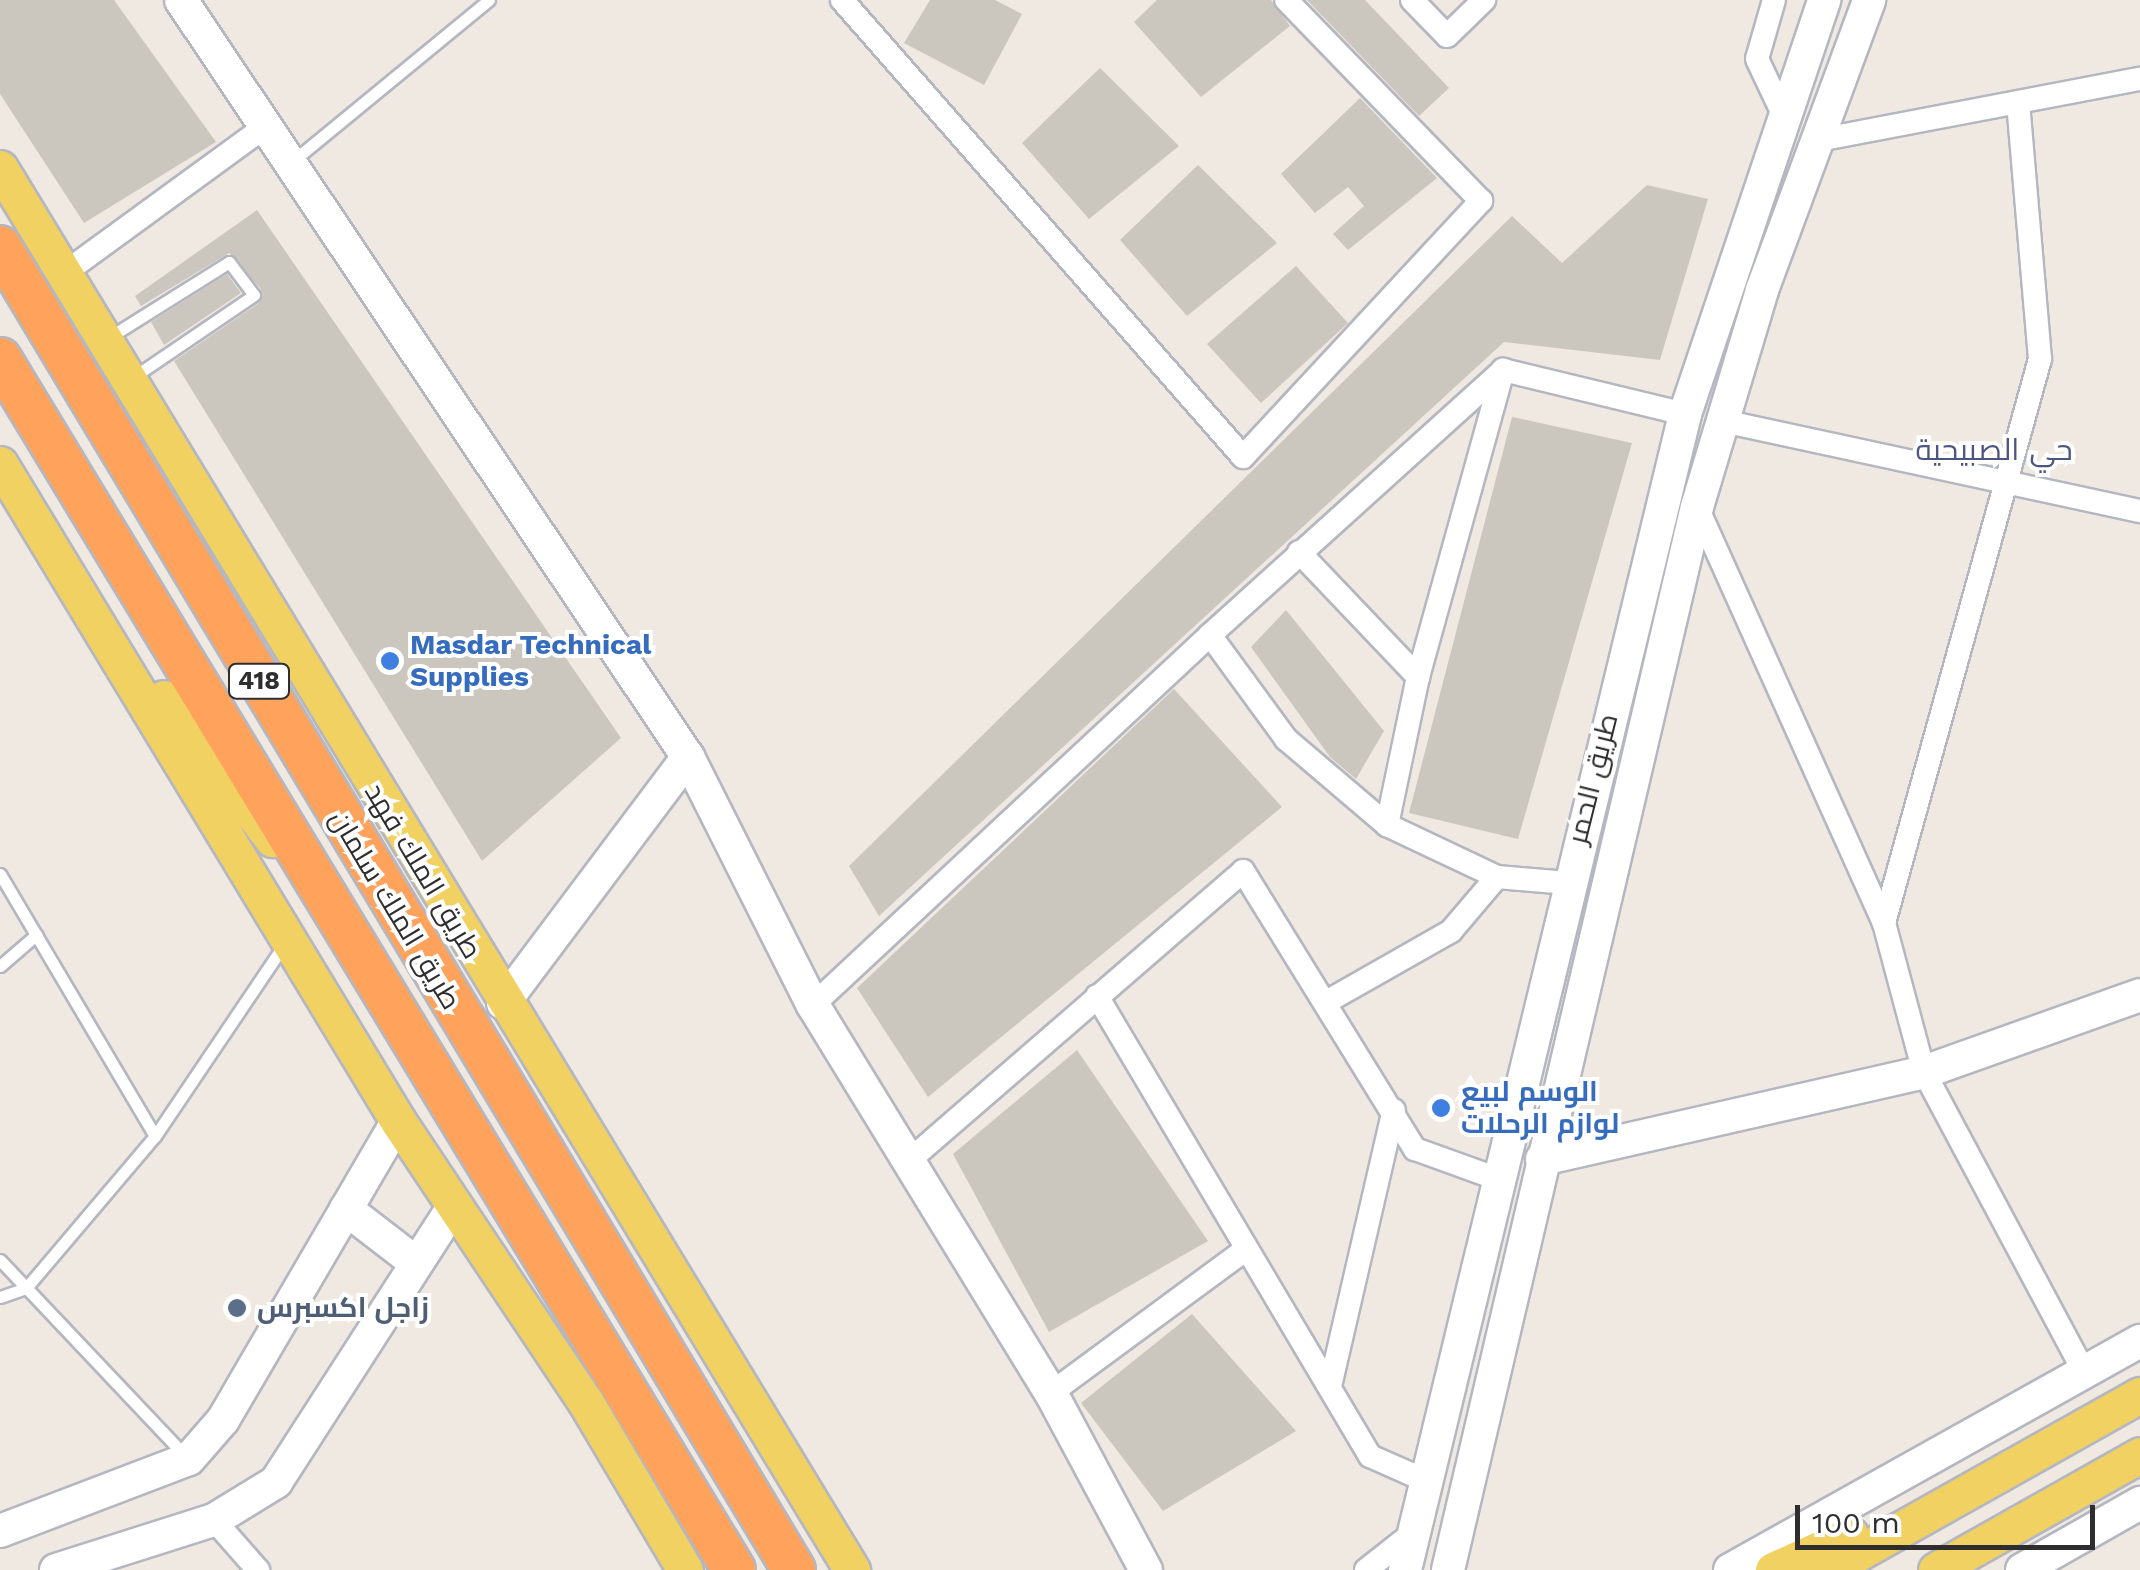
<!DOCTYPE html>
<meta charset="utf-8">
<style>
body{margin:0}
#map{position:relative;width:2140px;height:1570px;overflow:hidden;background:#efe9e1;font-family:"Work Sans",Cairo,sans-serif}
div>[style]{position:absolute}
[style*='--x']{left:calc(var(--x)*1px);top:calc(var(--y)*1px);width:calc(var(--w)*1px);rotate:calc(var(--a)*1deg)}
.building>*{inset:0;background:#cbc7bf}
.roads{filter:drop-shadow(2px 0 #b4b7c1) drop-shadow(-2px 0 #b4b7c1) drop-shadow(0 2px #b4b7c1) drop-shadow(0 -2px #b4b7c1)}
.lane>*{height:11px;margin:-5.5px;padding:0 5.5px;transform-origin:5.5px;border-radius:5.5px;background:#fff}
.street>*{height:22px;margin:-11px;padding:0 11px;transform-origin:11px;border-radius:11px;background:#fff}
.secondary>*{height:32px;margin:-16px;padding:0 16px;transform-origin:16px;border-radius:16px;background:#fff}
.primary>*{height:35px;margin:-17.5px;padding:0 17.5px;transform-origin:17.5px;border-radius:17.5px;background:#f2d163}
.highway>*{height:42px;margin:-21px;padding:0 21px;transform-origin:21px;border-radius:21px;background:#ffa35c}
.dots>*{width:28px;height:28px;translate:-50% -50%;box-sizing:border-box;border:5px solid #fff;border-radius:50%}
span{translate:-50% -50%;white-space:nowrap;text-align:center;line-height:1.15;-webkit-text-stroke:8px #fff;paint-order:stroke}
.shield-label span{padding:2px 8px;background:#fff;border:2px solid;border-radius:8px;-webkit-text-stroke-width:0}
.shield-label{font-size:25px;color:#2e2e2e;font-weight:700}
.shop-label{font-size:28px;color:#366cbe;font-weight:700}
.left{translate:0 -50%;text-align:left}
.street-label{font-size:28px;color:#2e2e2e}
.service-label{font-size:28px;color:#4e5e75;font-weight:700}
.neighbourhood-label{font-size:30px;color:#4d5680}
.scale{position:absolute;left:1795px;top:1505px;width:300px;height:45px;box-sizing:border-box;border:5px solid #2e2e2e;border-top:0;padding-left:12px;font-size:30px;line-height:35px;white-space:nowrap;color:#2e2e2e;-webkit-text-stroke:8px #fff;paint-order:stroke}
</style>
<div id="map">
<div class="building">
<div style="clip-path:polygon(0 0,114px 0,216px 142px,84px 223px,0 94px)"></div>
<div style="clip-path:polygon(930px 0,995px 0,1022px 14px,984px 85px,904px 43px)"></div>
<div style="clip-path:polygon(1157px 0,1271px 0,1290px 26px,1201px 97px,1134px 22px)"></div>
<div style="clip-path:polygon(1307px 0,1365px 0,1449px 88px,1419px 116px)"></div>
<div style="clip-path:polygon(1100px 68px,1179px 146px,1089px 219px,1022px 143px)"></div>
<div style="clip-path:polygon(1360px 98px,1437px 178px,1348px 250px,1333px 234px,1364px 206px,1348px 187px,1315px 213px,1281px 174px)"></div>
<div style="clip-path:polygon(1198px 165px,1277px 243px,1187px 316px,1120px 240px)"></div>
<div style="clip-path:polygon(1647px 185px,1708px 199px,1660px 360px,1504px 342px,879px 916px,849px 866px,1512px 216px,1562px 263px)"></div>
<div style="clip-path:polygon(257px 210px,621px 738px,482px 861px,174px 361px,259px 303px,261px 289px,229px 253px,141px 306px,135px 296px)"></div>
<div style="clip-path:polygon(1296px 266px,1348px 323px,1261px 403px,1207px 344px)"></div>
<div style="clip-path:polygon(227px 274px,241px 293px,164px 345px,151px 322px)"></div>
<div style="clip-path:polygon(1512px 417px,1632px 443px,1518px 839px,1409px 813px)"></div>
<div style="clip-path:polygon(1286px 610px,1384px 731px,1356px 779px,1330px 757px,1251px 647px)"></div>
<div style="clip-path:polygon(1174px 689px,1282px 807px,928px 1097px,857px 988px)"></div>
<div style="clip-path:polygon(1077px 1050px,1208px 1241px,1049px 1332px,953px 1154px)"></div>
<div style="clip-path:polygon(1192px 1314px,1296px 1431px,1163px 1511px,1081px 1403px)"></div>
</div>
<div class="roads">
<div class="lane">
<div style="--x:294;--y:160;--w:252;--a:-39.4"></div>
<div style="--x:108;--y:338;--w:143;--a:-32.1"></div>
<div style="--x:229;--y:262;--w:41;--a:52.9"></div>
<div style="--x:254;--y:295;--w:148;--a:145.8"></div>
<div style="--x:0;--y:874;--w:304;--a:59.4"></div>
<div style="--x:0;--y:966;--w:48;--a:-40.7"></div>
<div style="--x:0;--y:1260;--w:271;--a:46.6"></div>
<div style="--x:0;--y:1297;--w:28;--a:-19"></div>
<div style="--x:26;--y:1288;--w:199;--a:-49.7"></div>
<div style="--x:155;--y:1136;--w:234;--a:-56"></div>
</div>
<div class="street">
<div style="--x:842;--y:0;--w:608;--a:48.73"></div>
<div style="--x:1243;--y:457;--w:350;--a:-47.1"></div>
<div style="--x:1481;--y:201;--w:280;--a:-134.1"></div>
<div style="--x:1412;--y:0;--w:50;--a:45.8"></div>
<div style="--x:1447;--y:36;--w:52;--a:-44.2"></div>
<div style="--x:1774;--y:0;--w:61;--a:106.1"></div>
<div style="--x:1757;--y:59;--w:68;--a:64.6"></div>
<div style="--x:1819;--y:140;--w:327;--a:-10.8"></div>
<div style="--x:63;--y:274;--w:251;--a:-36.1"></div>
<div style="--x:1723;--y:421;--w:427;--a:12.2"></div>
<div style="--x:1697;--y:507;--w:456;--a:65.8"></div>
<div style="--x:1884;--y:923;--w:154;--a:75"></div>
<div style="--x:1924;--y:1072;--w:344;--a:61.9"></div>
<div style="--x:1299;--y:552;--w:173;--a:46.4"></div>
<div style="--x:1210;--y:635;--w:395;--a:-42.1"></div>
<div style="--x:1387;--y:825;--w:151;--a:-78.2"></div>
<div style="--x:1418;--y:677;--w:319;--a:-74.5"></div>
<div style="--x:1503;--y:370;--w:187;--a:13.6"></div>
<div style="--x:1884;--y:923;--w:585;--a:-74.54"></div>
<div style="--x:2040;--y:359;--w:257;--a:-94.9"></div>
<div style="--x:1097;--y:996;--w:535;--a:59.31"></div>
<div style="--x:1370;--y:1456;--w:64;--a:23.8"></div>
<div style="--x:1328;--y:1001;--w:142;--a:-29.6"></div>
<div style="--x:1451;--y:931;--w:71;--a:-49.6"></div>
<div style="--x:813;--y:1005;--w:543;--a:-42.98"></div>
<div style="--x:1210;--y:635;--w:129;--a:53.8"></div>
<div style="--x:1286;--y:739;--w:133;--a:40.4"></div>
<div style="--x:1387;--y:825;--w:122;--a:25.3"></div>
<div style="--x:1497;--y:877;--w:71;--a:4.8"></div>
<div style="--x:912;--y:1158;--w:438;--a:-40.9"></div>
<div style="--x:1243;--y:871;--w:327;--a:58.3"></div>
<div style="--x:1415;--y:1149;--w:88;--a:19.9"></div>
<div style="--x:1331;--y:1382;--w:279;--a:-77"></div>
<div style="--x:1051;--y:1393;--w:242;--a:-36.4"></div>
<div style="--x:214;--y:1520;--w:67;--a:48.7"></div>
<div style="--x:1366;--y:1570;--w:66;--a:-38.3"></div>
</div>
<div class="secondary">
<div style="--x:181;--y:0;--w:911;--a:56.19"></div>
<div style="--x:688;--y:757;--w:308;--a:126.9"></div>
<div style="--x:688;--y:757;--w:278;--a:63.3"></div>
<div style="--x:813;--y:1005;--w:455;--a:58.5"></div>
<div style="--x:1051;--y:1393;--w:201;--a:61.8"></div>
<div style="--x:1542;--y:1159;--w:392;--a:-12.8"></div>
<div style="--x:1924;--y:1072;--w:229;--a:-19.6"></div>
<div style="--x:346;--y:1209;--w:88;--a:37.6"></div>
<div style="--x:0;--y:1531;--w:202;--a:-20.9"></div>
<div style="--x:189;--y:1459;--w:52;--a:-48.9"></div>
<div style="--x:223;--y:1420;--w:346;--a:-59.7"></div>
<div style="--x:56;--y:1570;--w:166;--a:-17.6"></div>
<div style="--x:214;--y:1520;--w:73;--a:-31.5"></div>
<div style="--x:276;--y:1482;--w:327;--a:-57.2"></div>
<div style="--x:1405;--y:1570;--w:1189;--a:-76.38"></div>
<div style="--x:1685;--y:414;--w:437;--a:-71.4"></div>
<div style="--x:1448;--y:1570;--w:1092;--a:-76.82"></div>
<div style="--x:1697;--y:507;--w:227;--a:-73.3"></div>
<div style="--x:1762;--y:290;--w:309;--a:-69.7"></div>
<div style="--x:1730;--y:1570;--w:470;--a:-29.2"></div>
<div style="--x:2022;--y:1570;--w:136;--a:-29.6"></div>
</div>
<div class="primary">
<div style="--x:0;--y:168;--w:1641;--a:58.71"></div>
<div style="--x:0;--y:464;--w:768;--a:58.79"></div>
<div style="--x:398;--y:1121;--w:337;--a:56.3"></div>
<div style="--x:585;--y:1401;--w:196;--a:59.4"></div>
<div style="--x:164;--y:698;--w:178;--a:52.5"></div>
<div style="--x:1773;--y:1570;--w:85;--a:-24.4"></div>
<div style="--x:1828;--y:1570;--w:358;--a:-29.3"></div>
<div style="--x:1936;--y:1570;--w:234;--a:-29.4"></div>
</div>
<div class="highway">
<div style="--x:0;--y:247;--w:1543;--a:59.03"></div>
<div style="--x:0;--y:359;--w:1416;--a:58.78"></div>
</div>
</div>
<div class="dots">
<div style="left:390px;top:661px;background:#3f7fe0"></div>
<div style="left:1441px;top:1108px;background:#3f7fe0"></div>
<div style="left:237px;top:1308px;background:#5c6f8a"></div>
</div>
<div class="shield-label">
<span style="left:259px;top:681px">418</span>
</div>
<div class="shop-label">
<span class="left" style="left:410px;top:661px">Masdar Technical<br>Supplies</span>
<span class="left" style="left:1461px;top:1108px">الوسم لبيع<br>لوازم الرحلات</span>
</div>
<div class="street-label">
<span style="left:1593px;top:779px;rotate:-76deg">طريق الحمر</span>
<span style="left:423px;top:871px;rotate:59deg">طريق الملك فهد</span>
<span style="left:395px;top:910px;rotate:59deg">طريق الملك سلمان</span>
</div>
<div class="service-label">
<span class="left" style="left:257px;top:1308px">زاجل اكسبرس</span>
</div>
<div class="neighbourhood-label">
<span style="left:1994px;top:450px">حي الصبيحية</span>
</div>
<div class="scale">100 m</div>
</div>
